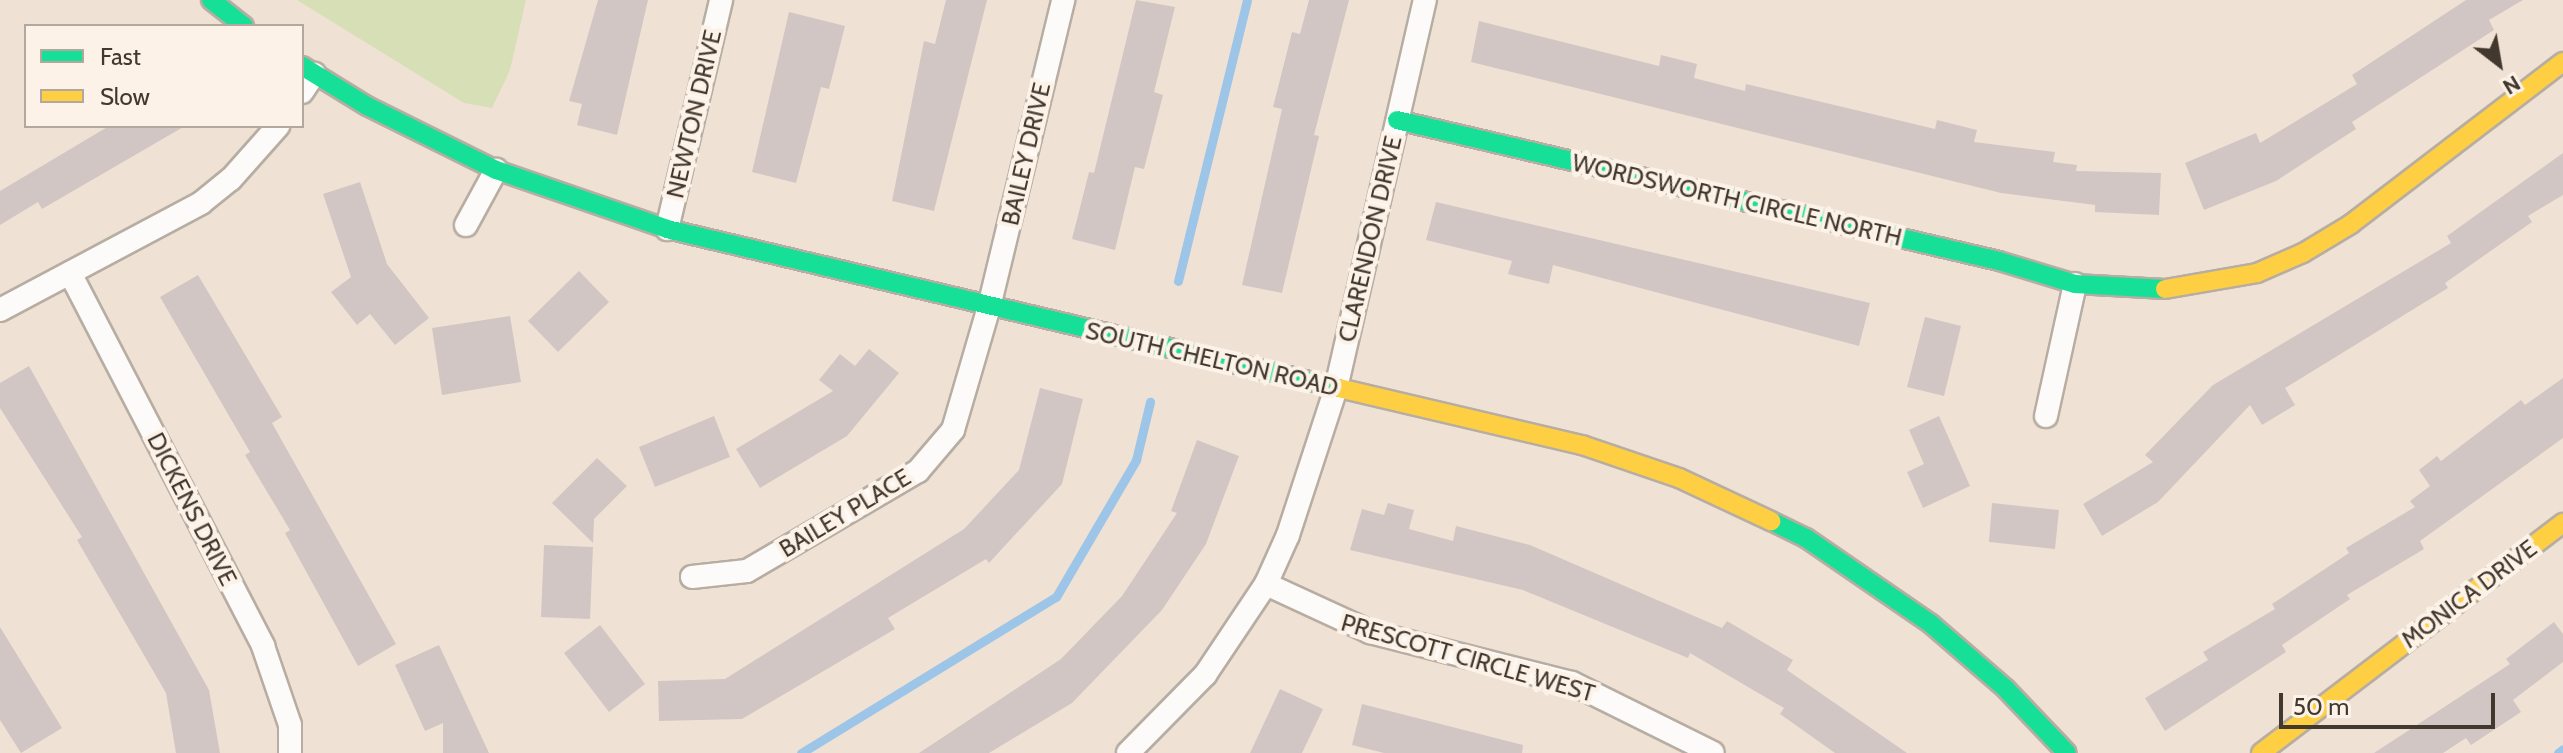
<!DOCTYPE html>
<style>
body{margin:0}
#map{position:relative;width:2563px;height:753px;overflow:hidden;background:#efe2d4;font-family:Cabin,sans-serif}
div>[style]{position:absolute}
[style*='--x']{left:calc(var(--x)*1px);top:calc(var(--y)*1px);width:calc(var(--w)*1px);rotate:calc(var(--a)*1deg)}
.green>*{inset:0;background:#d6dfb6}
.stream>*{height:9px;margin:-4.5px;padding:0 4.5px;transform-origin:4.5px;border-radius:4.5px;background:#9dc5e8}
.building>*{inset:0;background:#d2c6c4}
.roads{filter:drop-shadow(2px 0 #b7ada2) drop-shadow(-2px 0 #b7ada2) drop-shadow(0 2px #b7ada2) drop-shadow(0 -2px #b7ada2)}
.street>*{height:22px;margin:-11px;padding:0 11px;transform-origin:11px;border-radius:11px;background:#fdfbf9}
.fast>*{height:18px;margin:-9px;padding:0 9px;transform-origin:9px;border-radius:9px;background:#16e098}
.slow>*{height:18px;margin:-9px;padding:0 9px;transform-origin:9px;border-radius:9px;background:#ffcf43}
span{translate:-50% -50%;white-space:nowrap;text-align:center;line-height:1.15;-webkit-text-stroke:8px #fcf2e8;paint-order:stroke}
.street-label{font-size:24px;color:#42382e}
.legend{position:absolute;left:24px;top:24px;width:280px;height:104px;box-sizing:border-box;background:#fcf2e8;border:2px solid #b2a89e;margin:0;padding:10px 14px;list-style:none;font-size:24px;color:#42382e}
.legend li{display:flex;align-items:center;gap:16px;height:40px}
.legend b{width:40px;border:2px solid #b2a89e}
.north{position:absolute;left:2459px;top:24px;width:80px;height:80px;-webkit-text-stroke:6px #fcf2e8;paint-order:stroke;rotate:149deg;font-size:22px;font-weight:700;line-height:32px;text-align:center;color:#42382e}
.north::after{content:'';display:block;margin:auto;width:28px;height:36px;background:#42382e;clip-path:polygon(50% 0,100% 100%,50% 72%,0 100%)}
.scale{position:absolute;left:2279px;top:693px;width:216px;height:36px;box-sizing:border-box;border:4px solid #42382e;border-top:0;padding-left:10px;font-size:24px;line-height:28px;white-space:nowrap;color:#42382e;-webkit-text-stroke:6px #fcf2e8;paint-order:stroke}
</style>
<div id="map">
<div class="green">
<div style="clip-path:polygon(297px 0,526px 0,510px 70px,492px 108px,464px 103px)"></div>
</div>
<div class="stream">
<div style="--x:1178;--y:281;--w:289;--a:-76.2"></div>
<div style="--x:801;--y:753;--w:299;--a:-31.5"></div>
<div style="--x:1056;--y:597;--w:159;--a:-59.7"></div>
<div style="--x:1136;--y:460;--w:60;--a:-76.4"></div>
<div style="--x:2558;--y:753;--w:6;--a:-39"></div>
</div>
<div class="building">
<div style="clip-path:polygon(598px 0,648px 0,617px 135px,577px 125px,582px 104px,569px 101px)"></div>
<div style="clip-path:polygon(946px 0,987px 0,934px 211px,892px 201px,924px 41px,935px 44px)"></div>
<div style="clip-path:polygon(1136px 0,1175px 7px,1154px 92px,1163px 95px,1144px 169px,1135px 167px,1115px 250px,1072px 239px,1089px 172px,1094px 173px)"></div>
<div style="clip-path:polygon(1309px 0,1349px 0,1314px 135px,1319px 136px,1282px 293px,1242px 285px,1282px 109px,1273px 107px,1292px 32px,1300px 34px)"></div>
<div style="clip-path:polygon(2466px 0,2523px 0,2489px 20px,2494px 30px,2352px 122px,2356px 129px,2276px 181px,2204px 210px,2185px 163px,2256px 133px,2260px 143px,2357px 84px,2352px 75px)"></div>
<div style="clip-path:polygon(789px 12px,845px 26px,829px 89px,821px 87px,796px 183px,752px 172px)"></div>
<div style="clip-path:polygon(1479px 21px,1659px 66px,1661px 55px,1697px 64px,1694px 78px,1745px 91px,1746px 84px,1935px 129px,1937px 120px,1977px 130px,1974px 142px,2055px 152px,2053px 162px,2077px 165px,2076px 171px,2161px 173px,2159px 215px,2095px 212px,2095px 205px,2001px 193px,1471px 62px)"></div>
<div style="clip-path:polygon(109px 126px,185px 126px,42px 209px,38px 202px,0 225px,0 191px)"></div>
<div style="clip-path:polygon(2563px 153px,2563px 195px,2528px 216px,2532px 222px,2445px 283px,2448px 288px,2285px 388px,2295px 405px,2262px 425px,2250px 405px,2158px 502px,2102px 536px,2083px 504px,2153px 462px,2145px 455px,2213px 385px,2451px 243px,2447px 236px)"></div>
<div style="clip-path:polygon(360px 182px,387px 264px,429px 318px,395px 345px,370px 314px,357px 325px,331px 292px,351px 277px,323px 194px)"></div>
<div style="clip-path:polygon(1436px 202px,1870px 303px,1859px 346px,1553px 265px,1549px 284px,1508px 274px,1512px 261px,1426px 240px)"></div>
<div style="clip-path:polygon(579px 271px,609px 302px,558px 352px,528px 321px)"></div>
<div style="clip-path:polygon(198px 275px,282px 417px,272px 423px,396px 644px,358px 666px,285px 533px,290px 530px,245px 455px,250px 452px,160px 297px)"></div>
<div style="clip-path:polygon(510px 316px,521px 382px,442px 395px,432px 328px)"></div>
<div style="clip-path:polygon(1925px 317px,1961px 326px,1944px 396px,1907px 387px)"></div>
<div style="clip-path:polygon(869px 349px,899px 373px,847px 436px,760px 488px,736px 449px,833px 391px,819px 380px,840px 354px,855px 366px)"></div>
<div style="clip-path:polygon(29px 366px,209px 690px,220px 753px,176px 753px,166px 693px,77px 540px,82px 537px,0 408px,0 383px)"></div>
<div style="clip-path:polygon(2563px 378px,2563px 438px,2420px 541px,2424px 549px,2347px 595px,2350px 599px,2282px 645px,2286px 652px,2165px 731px,2145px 698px,2208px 660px,2203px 652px,2275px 609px,2272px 604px,2349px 553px,2346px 548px,2415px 507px,2410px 501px,2430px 486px,2419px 470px,2437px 456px,2441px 461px,2521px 400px,2525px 405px)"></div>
<div style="clip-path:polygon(1040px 388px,1083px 399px,1062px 484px,989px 563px,986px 559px,888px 618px,895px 629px,742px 719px,659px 721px,658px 681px,725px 679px,964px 529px,1019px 470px)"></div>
<div style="clip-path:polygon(714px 416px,730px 457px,655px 487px,639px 447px)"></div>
<div style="clip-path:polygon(1939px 416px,1970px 486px,1923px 508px,1907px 472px,1924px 464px,1909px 430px)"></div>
<div style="clip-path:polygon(1197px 440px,1239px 456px,1206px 544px,1162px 610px,1072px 703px,989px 753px,919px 753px,1061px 659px,1122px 596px,1177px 513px,1171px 511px)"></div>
<div style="clip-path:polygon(597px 458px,627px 486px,594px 519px,593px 543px,552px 503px)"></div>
<div style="clip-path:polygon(1388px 503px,1414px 510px,1409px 529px,1453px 541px,1456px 526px,1530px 545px,1722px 628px,1727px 621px,1793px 660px,1787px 670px,1907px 753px,1835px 753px,1780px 714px,1784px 708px,1690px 653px,1688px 658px,1523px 590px,1350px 550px,1362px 509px,1384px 515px)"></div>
<div style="clip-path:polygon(1992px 503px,2059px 510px,2055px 549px,1989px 542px)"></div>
<div style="clip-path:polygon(544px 545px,593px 547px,590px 619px,541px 617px)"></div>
<div style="clip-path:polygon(2554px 622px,2563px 634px,2563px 662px,2513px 700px,2521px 712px,2471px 745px,2466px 738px,2443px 753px,2374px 753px,2510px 664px,2506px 659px)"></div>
<div style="clip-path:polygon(600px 625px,645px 684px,609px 712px,564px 653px)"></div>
<div style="clip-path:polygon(0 627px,62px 728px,21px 753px,0 720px)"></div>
<div style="clip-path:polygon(439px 645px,489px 753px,443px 753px,443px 723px,425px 731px,395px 665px)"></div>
<div style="clip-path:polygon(1280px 689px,1323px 709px,1302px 753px,1250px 753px)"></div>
<div style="clip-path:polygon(1362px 704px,1523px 745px,1522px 753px,1384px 753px,1352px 745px)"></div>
</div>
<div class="roads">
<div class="street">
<div style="--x:302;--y:92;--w:22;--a:-56"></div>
<div style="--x:466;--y:225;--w:63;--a:-61.4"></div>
<div style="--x:667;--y:229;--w:235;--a:-76.7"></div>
<div style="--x:70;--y:273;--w:420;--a:62.6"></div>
<div style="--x:263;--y:646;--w:83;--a:71.1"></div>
<div style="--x:290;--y:725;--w:28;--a:90"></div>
<div style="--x:0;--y:310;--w:228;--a:-28"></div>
<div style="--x:201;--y:203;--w:38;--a:-39"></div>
<div style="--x:231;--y:179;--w:71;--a:-48.4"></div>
<div style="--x:2046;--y:416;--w:135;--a:-77.6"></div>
<div style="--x:692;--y:577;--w:55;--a:-6.2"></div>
<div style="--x:747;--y:571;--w:198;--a:-30.3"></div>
<div style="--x:918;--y:471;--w:54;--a:-49.5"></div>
<div style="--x:953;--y:430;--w:128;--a:-73.7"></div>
<div style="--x:989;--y:307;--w:316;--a:-76.4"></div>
<div style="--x:1266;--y:584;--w:115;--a:24.8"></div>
<div style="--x:1370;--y:632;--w:208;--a:14.2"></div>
<div style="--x:1572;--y:683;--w:157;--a:26.4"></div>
<div style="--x:1128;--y:753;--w:110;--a:-45.4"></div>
<div style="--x:1205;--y:675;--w:110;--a:-56.2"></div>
<div style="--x:1266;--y:584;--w:54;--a:-65.8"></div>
<div style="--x:1288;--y:535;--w:155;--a:-71.9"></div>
<div style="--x:1336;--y:388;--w:398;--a:-77.1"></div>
</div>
<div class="fast">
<div style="--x:211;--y:0;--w:42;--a:38.2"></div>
<div style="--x:302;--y:66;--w:76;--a:31.6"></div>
<div style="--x:367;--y:106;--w:144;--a:26.4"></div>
<div style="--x:496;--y:170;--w:181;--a:19"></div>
<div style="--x:667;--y:229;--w:691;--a:13.31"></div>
<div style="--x:1397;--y:120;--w:618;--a:13.18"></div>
<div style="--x:1999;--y:261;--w:79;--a:16.8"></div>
<div style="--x:2075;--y:284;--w:90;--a:3.2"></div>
<div style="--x:1771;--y:521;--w:39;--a:26"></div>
<div style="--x:1806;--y:538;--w:152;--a:34.5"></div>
<div style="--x:1931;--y:624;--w:99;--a:40.9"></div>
<div style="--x:2006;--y:689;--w:88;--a:46.4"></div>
</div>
<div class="slow">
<div style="--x:2165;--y:289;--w:93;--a:-9.9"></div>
<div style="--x:2257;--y:273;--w:50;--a:-23.5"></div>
<div style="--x:2303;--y:253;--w:56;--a:-31.1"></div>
<div style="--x:2351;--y:224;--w:267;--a:-37.4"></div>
<div style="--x:1339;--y:388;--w:250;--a:13.2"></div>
<div style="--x:1582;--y:445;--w:102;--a:18.8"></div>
<div style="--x:1679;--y:478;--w:102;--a:25.1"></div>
<div style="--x:2261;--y:753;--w:380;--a:-37.3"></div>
</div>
</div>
<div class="street-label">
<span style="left:694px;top:114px;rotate:-77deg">NEWTON DRIVE</span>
<span style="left:1026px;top:154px;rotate:-77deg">BAILEY DRIVE</span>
<span style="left:1737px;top:200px;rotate:13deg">WORDSWORTH CIRCLE NORTH</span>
<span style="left:1370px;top:239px;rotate:-77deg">CLARENDON DRIVE</span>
<span style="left:1212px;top:359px;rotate:13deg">SOUTH CHELTON ROAD</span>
<span style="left:192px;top:509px;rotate:63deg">DICKENS DRIVE</span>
<span style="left:845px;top:513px;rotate:-31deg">BAILEY PLACE</span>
<span style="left:2469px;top:594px;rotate:-37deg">MONICA DRIVE</span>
<span style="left:1468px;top:658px;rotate:16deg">PRESCOTT CIRCLE WEST</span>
</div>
<ul class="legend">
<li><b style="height:10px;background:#16e098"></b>Fast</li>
<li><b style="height:10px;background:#ffcf43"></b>Slow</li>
</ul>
<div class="north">N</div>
<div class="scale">50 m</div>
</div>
